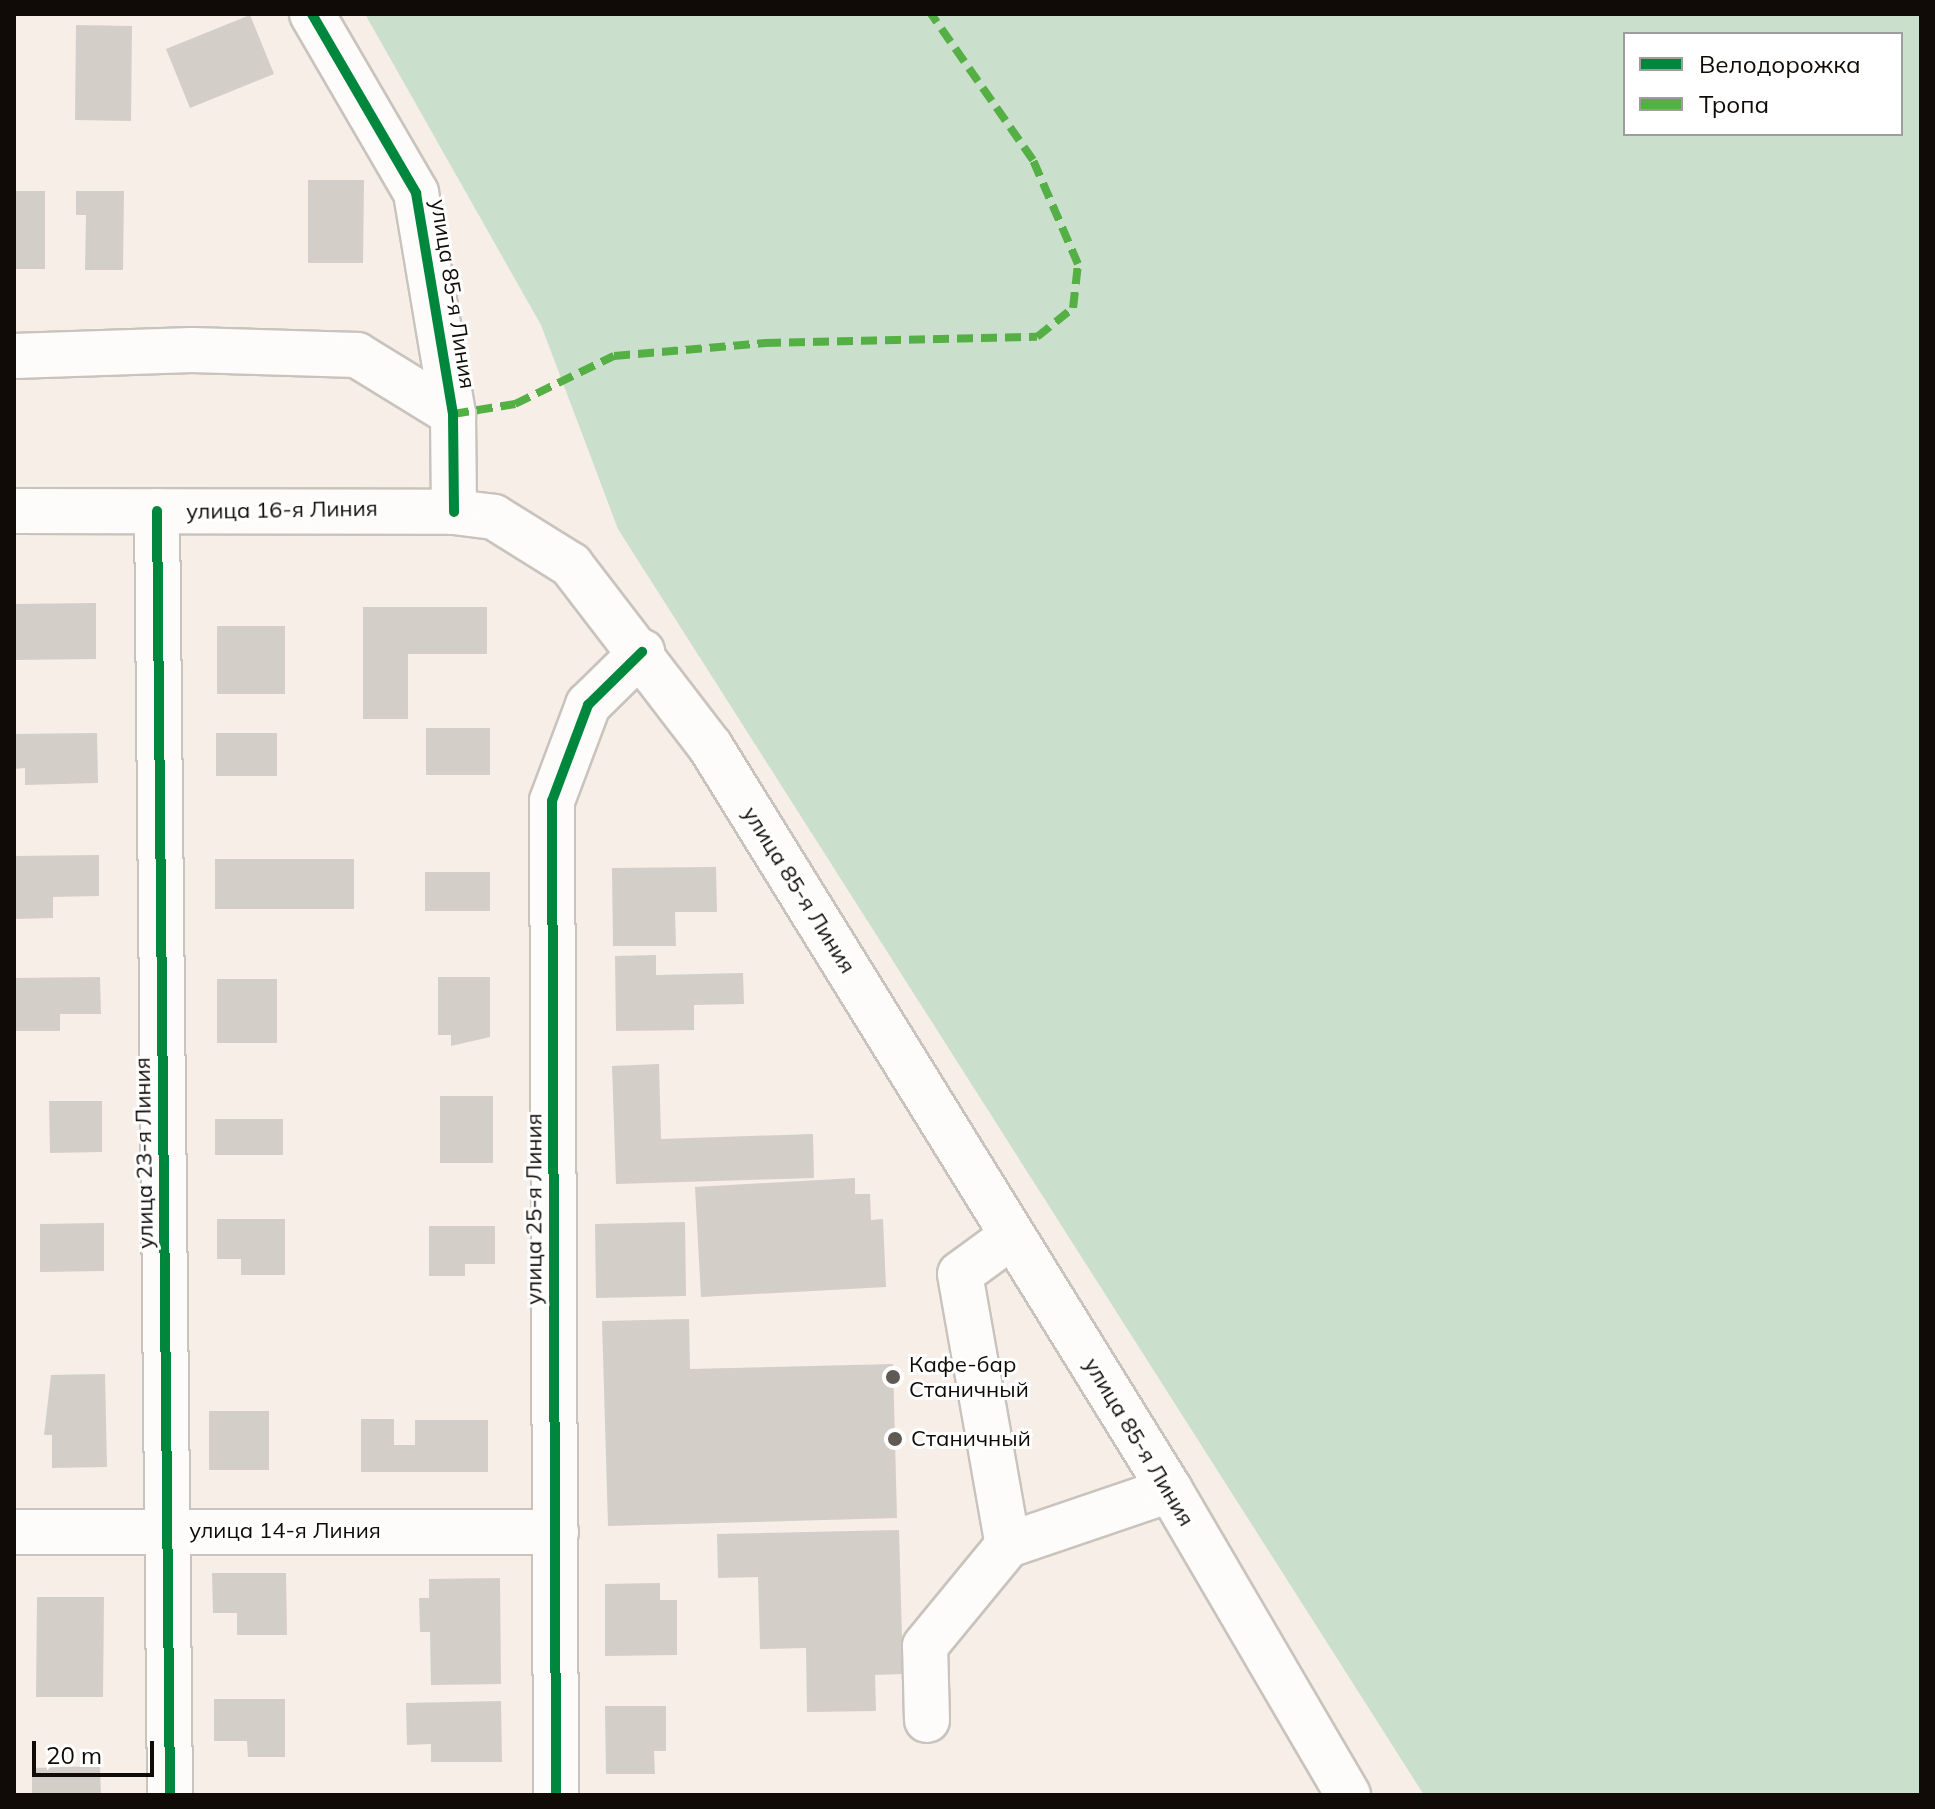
<!DOCTYPE html>
<meta charset="utf-8">
<style>
body{margin:0}
#map{position:relative;width:1935px;height:1809px;overflow:hidden;background:#f6eee7;font-family:Mulish,sans-serif}
div>[style]{position:absolute}
[style*='--x']{left:calc(var(--x)*1px);top:calc(var(--y)*1px);width:calc(var(--w)*1px);rotate:calc(var(--a)*1deg)}
.green>*{inset:0;background:#cbdfcd}
.building>*{inset:0;background:#d4cec8}
.roads{filter:drop-shadow(2px 0 #c9c3bd) drop-shadow(-2px 0 #c9c3bd) drop-shadow(0 2px #c9c3bd) drop-shadow(0 -2px #c9c3bd)}
.minor>*{height:44px;margin:-22px;padding:0 22px;transform-origin:22px;border-radius:22px;background:#fefcfb}
.major>*{height:44px;margin:-22px;padding:0 22px;transform-origin:22px;border-radius:22px;background:#fefcfb}
.quiet>*{height:8px;margin-top:-4px;transform-origin:0;background:repeating-linear-gradient(90deg,#54b044 0 16px,transparent 0 24px)}
.cycleway>*{height:10px;margin:-5px;padding:0 5px;transform-origin:5px;border-radius:5px;background:#00873e}
.dots>*{width:22px;height:22px;translate:-50% -50%;box-sizing:border-box;border:4px solid #fff;border-radius:50%}
span{translate:-50% -50%;white-space:nowrap;text-align:center;line-height:1.15;-webkit-text-stroke:6px #fff;paint-order:stroke}
.street-label{font-size:22px;color:#100b07}
.poi-label{font-size:22px;color:#100b07}
.left{translate:0 -50%;text-align:left}
.frame{position:absolute;inset:0;border:16px solid #100b07;pointer-events:none}
.legend{position:absolute;left:1623px;top:32px;width:280px;height:104px;box-sizing:border-box;background:#fff;border:2px solid #9f9d9c;margin:0;padding:10px 14px;list-style:none;font-size:24px;color:#100b07}
.legend li{display:flex;align-items:center;gap:16px;height:40px}
.legend b{width:40px;border:2px solid #9f9d9c}
.scale{position:absolute;left:32px;top:1741px;width:122px;height:36px;box-sizing:border-box;border:4px solid #100b07;border-top:0;padding-left:10px;font-size:24px;line-height:28px;white-space:nowrap;color:#100b07;-webkit-text-stroke:6px #fff;paint-order:stroke}
</style>
<div id="map">
<div class="green">
<div style="clip-path:polygon(evenodd,365px 14px,1921px 14px,1921px 1795px,1424px 1795px,618px 529px,541px 325px,365px 14px,1625px 34px,1901px 34px,1901px 134px,1625px 134px,1625px 34px)"></div>
</div>
<div class="building">
<div style="clip-path:polygon(250px 15px,274px 74px,190px 108px,166px 49px)"></div>
<div style="clip-path:polygon(76px 25px,132px 26px,131px 121px,75px 120px)"></div>
<div style="clip-path:polygon(308px 180px,364px 180px,363px 263px,308px 263px)"></div>
<div style="clip-path:polygon(14px 191px,45px 191px,45px 269px,14px 269px)"></div>
<div style="clip-path:polygon(76px 191px,124px 191px,123px 270px,85px 270px,86px 215px,76px 215px)"></div>
<div style="clip-path:polygon(96px 603px,96px 659px,14px 660px,14px 604px)"></div>
<div style="clip-path:polygon(363px 607px,487px 607px,487px 654px,408px 654px,408px 719px,363px 719px)"></div>
<div style="clip-path:polygon(217px 626px,285px 626px,285px 694px,217px 694px)"></div>
<div style="clip-path:polygon(426px 728px,490px 728px,490px 775px,426px 775px)"></div>
<div style="clip-path:polygon(97px 733px,98px 783px,25px 785px,25px 768px,14px 769px,14px 734px)"></div>
<div style="clip-path:polygon(216px 733px,277px 733px,277px 776px,216px 776px)"></div>
<div style="clip-path:polygon(99px 855px,99px 896px,53px 897px,53px 918px,14px 919px,14px 856px)"></div>
<div style="clip-path:polygon(215px 859px,354px 859px,354px 909px,215px 909px)"></div>
<div style="clip-path:polygon(716px 867px,717px 912px,675px 912px,676px 946px,613px 946px,612px 868px)"></div>
<div style="clip-path:polygon(425px 872px,490px 872px,490px 911px,425px 911px)"></div>
<div style="clip-path:polygon(656px 955px,656px 975px,743px 973px,744px 1004px,694px 1005px,694px 1030px,616px 1031px,615px 956px)"></div>
<div style="clip-path:polygon(100px 977px,101px 1014px,60px 1014px,60px 1031px,14px 1031px,14px 978px)"></div>
<div style="clip-path:polygon(438px 977px,490px 977px,490px 1037px,451px 1046px,451px 1035px,438px 1035px)"></div>
<div style="clip-path:polygon(217px 979px,277px 979px,277px 1043px,217px 1043px)"></div>
<div style="clip-path:polygon(659px 1064px,661px 1139px,813px 1134px,814px 1178px,616px 1184px,612px 1066px)"></div>
<div style="clip-path:polygon(440px 1096px,493px 1096px,493px 1163px,440px 1163px)"></div>
<div style="clip-path:polygon(49px 1101px,102px 1101px,102px 1152px,50px 1153px)"></div>
<div style="clip-path:polygon(215px 1119px,283px 1119px,283px 1155px,215px 1155px)"></div>
<div style="clip-path:polygon(855px 1178px,855px 1194px,870px 1194px,871px 1220px,883px 1219px,886px 1287px,701px 1297px,695px 1187px)"></div>
<div style="clip-path:polygon(217px 1219px,285px 1219px,285px 1275px,241px 1275px,241px 1259px,217px 1259px)"></div>
<div style="clip-path:polygon(685px 1222px,686px 1296px,596px 1298px,595px 1224px)"></div>
<div style="clip-path:polygon(104px 1223px,104px 1271px,40px 1272px,40px 1224px)"></div>
<div style="clip-path:polygon(429px 1226px,495px 1226px,495px 1264px,465px 1264px,465px 1276px,429px 1276px)"></div>
<div style="clip-path:polygon(689px 1319px,690px 1369px,893px 1364px,897px 1518px,608px 1526px,602px 1321px)"></div>
<div style="clip-path:polygon(105px 1374px,107px 1467px,52px 1468px,52px 1435px,44px 1435px,51px 1375px)"></div>
<div style="clip-path:polygon(209px 1411px,269px 1411px,269px 1470px,209px 1470px)"></div>
<div style="clip-path:polygon(361px 1419px,394px 1419px,394px 1445px,415px 1445px,415px 1420px,488px 1420px,488px 1472px,361px 1472px)"></div>
<div style="clip-path:polygon(899px 1530px,903px 1674px,875px 1675px,876px 1711px,807px 1712px,806px 1648px,760px 1649px,758px 1577px,718px 1578px,717px 1534px)"></div>
<div style="clip-path:polygon(212px 1573px,286px 1573px,287px 1635px,237px 1635px,237px 1613px,213px 1613px)"></div>
<div style="clip-path:polygon(500px 1578px,501px 1684px,431px 1685px,430px 1632px,420px 1632px,419px 1598px,429px 1598px,429px 1579px)"></div>
<div style="clip-path:polygon(660px 1583px,660px 1600px,677px 1600px,677px 1655px,605px 1656px,605px 1584px)"></div>
<div style="clip-path:polygon(37px 1597px,104px 1597px,103px 1697px,36px 1697px)"></div>
<div style="clip-path:polygon(214px 1699px,285px 1699px,285px 1757px,248px 1757px,247px 1741px,214px 1741px)"></div>
<div style="clip-path:polygon(501px 1701px,502px 1762px,431px 1762px,431px 1744px,407px 1745px,406px 1703px)"></div>
<div style="clip-path:polygon(605px 1706px,666px 1706px,666px 1751px,654px 1751px,655px 1774px,606px 1774px)"></div>
<div style="clip-path:polygon(100px 1766px,101px 1795px,32px 1795px,32px 1768px)"></div>
</div>
<div class="roads">
<div class="minor">
<div style="--x:312;--y:14;--w:207;--a:59.8"></div>
<div style="--x:416;--y:193;--w:224;--a:80.5"></div>
<div style="--x:453;--y:414;--w:98;--a:89.4"></div>
<div style="--x:14;--y:356;--w:178;--a:-1.9"></div>
<div style="--x:192;--y:350;--w:165;--a:1.7"></div>
<div style="--x:357;--y:355;--w:113;--a:31.6"></div>
<div style="--x:157;--y:511;--w:1284;--a:89.42"></div>
<div style="--x:1012;--y:1236;--w:64;--a:143.8"></div>
<div style="--x:960;--y:1274;--w:275;--a:80"></div>
<div style="--x:1008;--y:1545;--w:171;--a:-18.8"></div>
<div style="--x:14;--y:1532;--w:542;--a:0"></div>
<div style="--x:927;--y:1720;--w:74;--a:-91.5"></div>
<div style="--x:925;--y:1646;--w:131;--a:-50.6"></div>
<div style="--x:556;--y:1795;--w:994;--a:-90.23"></div>
<div style="--x:552;--y:801;--w:103;--a:-69.4"></div>
<div style="--x:588;--y:705;--w:76;--a:-44.5"></div>
</div>
<div class="major">
<div style="--x:14;--y:511;--w:440;--a:0.1"></div>
<div style="--x:454;--y:512;--w:40;--a:7.1"></div>
<div style="--x:494;--y:517;--w:91;--a:31.9"></div>
<div style="--x:571;--y:565;--w:228;--a:52.5"></div>
<div style="--x:710;--y:746;--w:875;--a:58.27"></div>
<div style="--x:1170;--y:1490;--w:353;--a:59.7"></div>
</div>
</div>
<div class="quiet">
<div style="--x:453;--y:414;--w:63;--a:-9.2"></div>
<div style="--x:515;--y:404;--w:110;--a:-25.9"></div>
<div style="--x:614;--y:356;--w:152;--a:-4.9"></div>
<div style="--x:765;--y:343;--w:272;--a:-1.3"></div>
<div style="--x:1037;--y:337;--w:46;--a:-38.9"></div>
<div style="--x:1073;--y:308;--w:44;--a:-83.5"></div>
<div style="--x:1078;--y:264;--w:113;--a:-113.4"></div>
<div style="--x:1033;--y:160;--w:178;--a:-124.9"></div>
</div>
<div class="cycleway">
<div style="--x:312;--y:14;--w:207;--a:59.8"></div>
<div style="--x:416;--y:193;--w:224;--a:80.5"></div>
<div style="--x:453;--y:414;--w:98;--a:89.4"></div>
<div style="--x:157;--y:511;--w:1284;--a:89.42"></div>
<div style="--x:556;--y:1795;--w:994;--a:-90.23"></div>
<div style="--x:552;--y:801;--w:103;--a:-69.4"></div>
<div style="--x:588;--y:705;--w:76;--a:-44.5"></div>
</div>
<div class="dots">
<div style="left:893px;top:1377px;background:#605a55"></div>
<div style="left:895px;top:1439px;background:#605a55"></div>
</div>
<div class="street-label">
<span style="left:453px;top:294px;rotate:81deg">улица 85-я Линия</span>
<span style="left:282px;top:510px;rotate:-1deg">улица 16-я Линия</span>
<span style="left:799px;top:890px;rotate:58deg">улица 85-я Линия</span>
<span style="left:144px;top:1153px;rotate:-91deg">улица 23-я Линия</span>
<span style="left:534px;top:1209px;rotate:-90deg">улица 25-я Линия</span>
<span style="left:1139px;top:1442px;rotate:59deg">улица 85-я Линия</span>
<span style="left:285px;top:1531px">улица 14-я Линия</span>
</div>
<div class="poi-label">
<span class="left" style="left:909px;top:1377px">Кафе-бар<br>Станичный</span>
<span class="left" style="left:911px;top:1439px">Станичный</span>
</div>
<div class="frame"></div>
<ul class="legend">
<li><b style="height:10px;background:#00873e"></b>Велодорожка</li>
<li><b style="height:10px;background:#54b044"></b>Тропа</li>
</ul>
<div class="scale">20 m</div>
</div>
